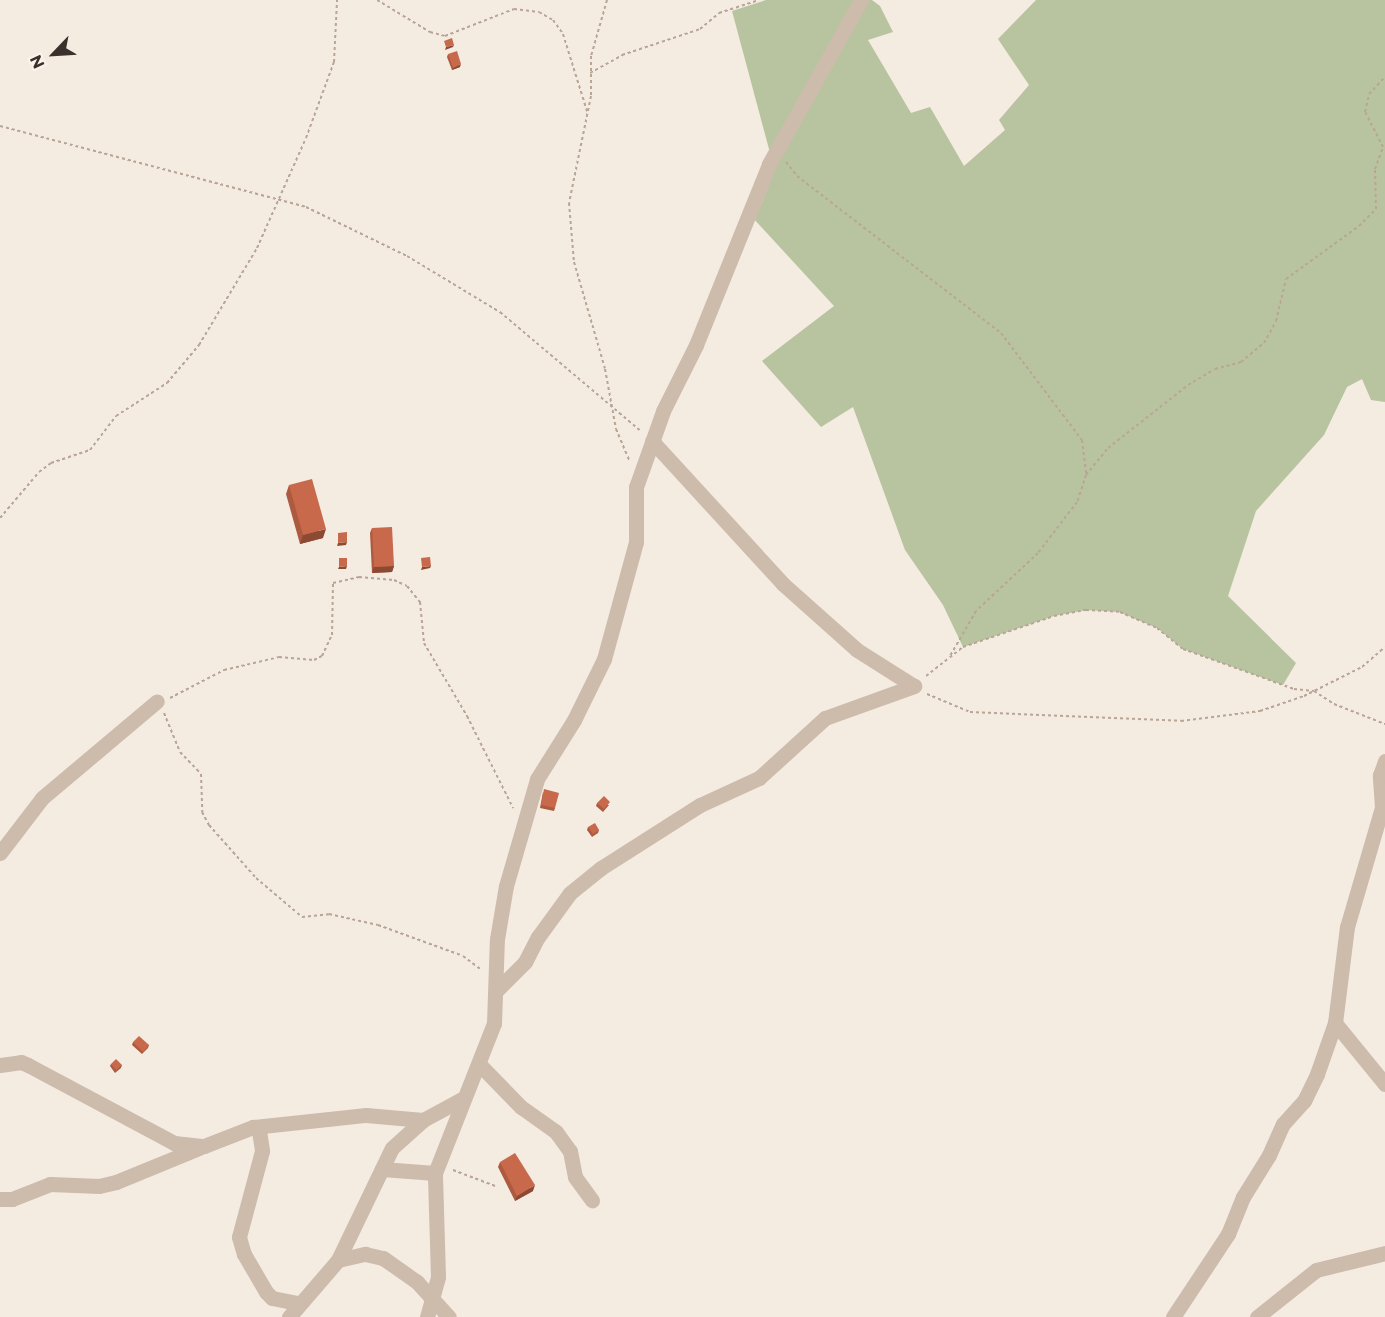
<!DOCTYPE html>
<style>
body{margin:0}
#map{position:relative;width:1385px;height:1317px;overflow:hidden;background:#f4ebe1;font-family:Montserrat,sans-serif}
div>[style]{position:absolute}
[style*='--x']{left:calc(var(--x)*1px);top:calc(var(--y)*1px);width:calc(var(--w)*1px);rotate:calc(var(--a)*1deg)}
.green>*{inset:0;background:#b8c4a0}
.path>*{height:2px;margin-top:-1px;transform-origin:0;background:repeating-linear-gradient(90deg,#b9a596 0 3px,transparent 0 6px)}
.street>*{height:15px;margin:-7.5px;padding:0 7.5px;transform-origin:7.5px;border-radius:7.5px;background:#cdbbac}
.wall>*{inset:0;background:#ac5a40}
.shaded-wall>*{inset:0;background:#8c4a34}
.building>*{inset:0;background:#c8694b}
span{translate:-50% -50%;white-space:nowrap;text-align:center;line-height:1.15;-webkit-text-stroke:5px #fbf5ee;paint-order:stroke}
.north{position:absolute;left:24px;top:24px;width:60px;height:60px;-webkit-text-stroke:4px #fbf5ee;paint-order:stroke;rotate:245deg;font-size:16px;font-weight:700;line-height:24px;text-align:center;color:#3b302b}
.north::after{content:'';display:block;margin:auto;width:21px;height:27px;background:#3b302b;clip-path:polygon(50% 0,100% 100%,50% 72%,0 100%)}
</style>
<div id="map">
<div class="green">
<div style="clip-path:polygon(766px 0,872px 0,880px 6px,893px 32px,868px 40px,911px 113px,930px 107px,964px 166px,1005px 130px,999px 120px,1029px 85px,998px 39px,1036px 0,1385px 0,1385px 402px,1371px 400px,1362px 379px,1347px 387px,1324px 435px,1256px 511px,1228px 596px,1296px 663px,1283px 685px,1183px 649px,1157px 628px,1119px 612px,1086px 610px,1054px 616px,963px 647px,943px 605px,905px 550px,853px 407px,821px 427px,762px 361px,834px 306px,753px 218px,763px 201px,773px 164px,732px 11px)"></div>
</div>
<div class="path">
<div style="--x:377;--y:0;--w:62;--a:31.1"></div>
<div style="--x:430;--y:32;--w:16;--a:15"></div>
<div style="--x:445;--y:36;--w:74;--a:-21.4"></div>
<div style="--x:514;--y:9;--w:25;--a:7"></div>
<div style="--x:539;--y:12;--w:16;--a:30"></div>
<div style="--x:553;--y:20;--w:17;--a:54"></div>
<div style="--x:563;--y:34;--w:81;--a:72.7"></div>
<div style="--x:607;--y:0;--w:58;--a:105.9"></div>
<div style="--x:591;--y:56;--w:40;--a:90"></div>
<div style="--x:591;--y:96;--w:109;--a:101.6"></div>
<div style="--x:569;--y:203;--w:59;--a:85.2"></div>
<div style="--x:574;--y:262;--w:111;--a:73.8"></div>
<div style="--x:605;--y:369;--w:61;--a:79.6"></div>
<div style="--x:616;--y:429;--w:34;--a:67"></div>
<div style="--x:590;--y:73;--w:37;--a:-29"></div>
<div style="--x:622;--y:55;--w:82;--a:-18.4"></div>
<div style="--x:700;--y:29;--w:25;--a:-40"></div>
<div style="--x:719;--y:13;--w:42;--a:-18"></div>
<div style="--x:0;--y:126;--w:317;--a:14.8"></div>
<div style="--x:306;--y:207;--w:112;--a:25.9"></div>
<div style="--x:407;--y:256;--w:109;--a:31.1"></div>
<div style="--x:500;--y:312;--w:185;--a:40.2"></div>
<div style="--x:786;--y:162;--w:18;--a:52"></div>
<div style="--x:797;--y:176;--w:257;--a:37.6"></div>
<div style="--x:1001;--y:333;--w:134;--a:52.9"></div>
<div style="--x:1082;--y:440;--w:35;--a:83"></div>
<div style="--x:1086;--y:475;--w:28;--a:108"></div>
<div style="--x:1077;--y:502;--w:64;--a:127.4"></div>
<div style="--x:1038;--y:553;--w:85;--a:136.9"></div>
<div style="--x:976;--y:611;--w:52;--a:120"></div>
<div style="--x:1086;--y:475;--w:35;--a:-51"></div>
<div style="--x:1108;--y:448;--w:102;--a:-38.2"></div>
<div style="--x:1188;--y:385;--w:31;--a:-31"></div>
<div style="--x:1215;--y:369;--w:27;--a:-15"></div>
<div style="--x:1241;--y:362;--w:30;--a:-40"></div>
<div style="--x:1264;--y:343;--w:25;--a:-61"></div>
<div style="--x:1276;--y:321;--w:43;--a:-76.6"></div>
<div style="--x:1286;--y:279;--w:90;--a:-36"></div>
<div style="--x:1359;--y:226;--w:24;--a:-45"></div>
<div style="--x:1376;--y:209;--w:40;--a:-91.4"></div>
<div style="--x:1375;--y:169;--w:23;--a:-70"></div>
<div style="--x:1383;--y:147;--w:39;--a:-117"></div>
<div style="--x:1365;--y:112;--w:18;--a:-77"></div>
<div style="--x:1369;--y:94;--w:23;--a:-47"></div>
<div style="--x:0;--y:518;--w:60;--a:-49.7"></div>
<div style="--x:39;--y:472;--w:15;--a:-37"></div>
<div style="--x:51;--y:463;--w:41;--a:-18.4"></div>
<div style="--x:90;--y:450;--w:43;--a:-52.6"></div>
<div style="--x:116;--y:416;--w:61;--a:-32.9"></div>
<div style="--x:167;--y:383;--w:50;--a:-49.9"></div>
<div style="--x:199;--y:345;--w:113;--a:-59.1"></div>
<div style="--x:257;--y:248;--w:120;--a:-66"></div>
<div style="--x:306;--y:138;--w:81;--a:-69.8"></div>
<div style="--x:334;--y:62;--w:62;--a:-87.2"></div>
<div style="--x:926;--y:676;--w:47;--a:-38.1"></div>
<div style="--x:963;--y:647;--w:96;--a:-18.8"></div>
<div style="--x:1054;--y:616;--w:33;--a:-11"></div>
<div style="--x:1086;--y:610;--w:34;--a:3"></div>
<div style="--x:1120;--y:612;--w:40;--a:23.4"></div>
<div style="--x:1157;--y:628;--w:33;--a:39"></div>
<div style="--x:1183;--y:649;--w:118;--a:19.8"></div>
<div style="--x:1294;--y:689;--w:20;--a:6"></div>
<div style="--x:1314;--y:691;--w:24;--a:33"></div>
<div style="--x:1334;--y:704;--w:55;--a:21.4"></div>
<div style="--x:927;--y:694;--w:47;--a:22.7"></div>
<div style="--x:970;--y:712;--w:211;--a:2.4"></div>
<div style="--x:1181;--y:721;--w:80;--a:-7.2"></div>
<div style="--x:1260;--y:711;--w:46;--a:-18.8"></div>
<div style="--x:1304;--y:696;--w:65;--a:-26.6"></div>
<div style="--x:1362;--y:667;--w:30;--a:-41"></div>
<div style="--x:170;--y:698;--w:61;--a:-27.4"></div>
<div style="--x:224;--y:670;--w:57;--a:-13.3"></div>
<div style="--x:279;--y:657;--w:35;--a:5"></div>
<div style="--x:314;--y:660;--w:9;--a:-27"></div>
<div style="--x:322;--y:656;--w:23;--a:-65"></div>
<div style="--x:332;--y:635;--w:52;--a:-88.9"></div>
<div style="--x:333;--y:583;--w:27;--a:-13"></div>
<div style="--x:359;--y:577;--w:35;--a:5"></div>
<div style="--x:394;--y:580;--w:14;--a:25"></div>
<div style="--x:407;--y:586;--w:21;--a:51"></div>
<div style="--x:420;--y:602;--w:41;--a:84.4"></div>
<div style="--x:424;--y:643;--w:85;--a:59.5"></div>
<div style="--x:467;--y:716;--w:103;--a:63.4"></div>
<div style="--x:164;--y:713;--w:42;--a:67.7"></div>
<div style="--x:180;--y:752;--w:30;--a:46"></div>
<div style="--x:201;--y:774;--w:38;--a:88"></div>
<div style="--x:202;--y:812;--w:15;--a:62"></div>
<div style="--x:209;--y:825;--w:71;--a:48.4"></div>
<div style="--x:256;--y:878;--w:60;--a:40.3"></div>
<div style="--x:302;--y:917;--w:27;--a:-6"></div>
<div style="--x:329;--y:914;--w:50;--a:12.7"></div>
<div style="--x:378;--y:925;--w:90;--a:20"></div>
<div style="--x:463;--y:956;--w:21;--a:37"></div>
<div style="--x:453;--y:1170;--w:48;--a:20.7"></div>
</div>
<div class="street">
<div style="--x:652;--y:441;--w:194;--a:47.5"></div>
<div style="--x:783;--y:584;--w:99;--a:41.7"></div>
<div style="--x:857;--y:650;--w:67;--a:32.3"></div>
<div style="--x:0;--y:853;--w:69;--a:-52.6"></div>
<div style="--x:42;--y:798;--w:150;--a:-40.1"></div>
<div style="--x:496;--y:991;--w:41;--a:-45"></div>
<div style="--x:525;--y:962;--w:28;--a:-63"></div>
<div style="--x:538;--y:937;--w:54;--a:-54"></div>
<div style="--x:570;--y:893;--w:40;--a:-39"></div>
<div style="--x:601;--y:868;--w:117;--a:-32.5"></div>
<div style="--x:700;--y:805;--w:65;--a:-24.6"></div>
<div style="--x:759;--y:778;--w:89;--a:-42.3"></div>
<div style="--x:825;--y:718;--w:95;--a:-19.8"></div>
<div style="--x:1335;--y:1023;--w:79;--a:50.7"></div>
<div style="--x:479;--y:1064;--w:60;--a:45.7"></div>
<div style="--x:521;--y:1107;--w:43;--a:35.5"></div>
<div style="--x:556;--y:1132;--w:24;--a:54"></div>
<div style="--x:570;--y:1151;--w:26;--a:79"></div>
<div style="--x:575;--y:1177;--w:29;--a:54"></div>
<div style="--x:0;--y:1065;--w:21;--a:-8"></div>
<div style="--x:21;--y:1062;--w:8;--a:23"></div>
<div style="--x:28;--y:1065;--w:166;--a:28.1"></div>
<div style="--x:174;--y:1143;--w:30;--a:6"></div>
<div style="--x:204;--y:1146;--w:53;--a:-21.2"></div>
<div style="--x:253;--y:1127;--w:7;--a:34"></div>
<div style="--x:259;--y:1131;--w:20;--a:81"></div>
<div style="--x:262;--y:1151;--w:89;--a:105"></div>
<div style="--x:239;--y:1237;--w:18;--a:74"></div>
<div style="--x:244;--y:1254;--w:44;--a:59.9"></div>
<div style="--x:266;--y:1292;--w:8;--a:45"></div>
<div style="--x:272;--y:1298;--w:25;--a:11"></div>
<div style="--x:253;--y:1127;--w:114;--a:-6.1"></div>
<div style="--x:366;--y:1115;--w:57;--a:5"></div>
<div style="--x:382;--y:1169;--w:53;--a:4.3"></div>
<div style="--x:0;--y:1199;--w:12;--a:0"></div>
<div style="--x:12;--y:1199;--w:41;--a:-21.5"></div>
<div style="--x:50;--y:1184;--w:49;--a:2.3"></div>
<div style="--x:99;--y:1186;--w:17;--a:-13"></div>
<div style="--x:116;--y:1182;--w:90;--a:-22.3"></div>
<div style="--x:338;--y:1260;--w:28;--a:-13"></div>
<div style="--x:365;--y:1254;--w:18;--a:13"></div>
<div style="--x:383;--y:1258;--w:42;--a:35.2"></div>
<div style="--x:417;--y:1282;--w:47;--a:47.6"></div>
<div style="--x:289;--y:1317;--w:75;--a:-49.3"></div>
<div style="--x:338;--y:1260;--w:124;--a:-64.3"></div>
<div style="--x:392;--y:1148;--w:42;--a:-42.1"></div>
<div style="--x:423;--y:1120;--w:44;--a:-28.3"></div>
<div style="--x:427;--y:1317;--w:41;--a:-74.6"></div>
<div style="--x:438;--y:1277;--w:104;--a:-91.7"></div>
<div style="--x:435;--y:1173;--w:161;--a:-68.5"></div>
<div style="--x:494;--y:1023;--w:84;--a:-88"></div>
<div style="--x:497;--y:939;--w:54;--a:-80.4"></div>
<div style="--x:506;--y:886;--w:111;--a:-73.8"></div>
<div style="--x:537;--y:779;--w:70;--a:-57.9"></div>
<div style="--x:574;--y:720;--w:68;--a:-63.8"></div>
<div style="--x:604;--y:659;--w:121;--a:-74.7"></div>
<div style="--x:636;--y:542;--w:55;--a:-90"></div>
<div style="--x:636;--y:487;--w:81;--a:-70.4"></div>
<div style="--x:663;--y:411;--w:74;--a:-63.4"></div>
<div style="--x:696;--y:345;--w:195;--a:-68"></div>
<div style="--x:769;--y:164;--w:188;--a:-60.7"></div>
<div style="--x:1173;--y:1317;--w:100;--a:-56.5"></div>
<div style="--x:1228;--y:1234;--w:40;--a:-68"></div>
<div style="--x:1243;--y:1197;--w:49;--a:-58.2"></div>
<div style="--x:1269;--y:1155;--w:34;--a:-66"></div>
<div style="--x:1283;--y:1124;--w:31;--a:-48"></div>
<div style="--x:1304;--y:1101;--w:30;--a:-64"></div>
<div style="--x:1317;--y:1074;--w:54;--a:-70.6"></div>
<div style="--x:1335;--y:1023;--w:97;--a:-82.9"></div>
<div style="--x:1347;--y:927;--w:125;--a:-73.7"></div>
<div style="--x:1382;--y:807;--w:32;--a:-94"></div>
<div style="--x:1380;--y:775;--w:15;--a:-70"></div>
<div style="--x:1257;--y:1317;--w:75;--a:-38.5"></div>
<div style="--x:1316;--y:1270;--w:71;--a:-13.8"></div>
</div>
<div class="wall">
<div style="clip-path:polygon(448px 54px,460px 67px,452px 70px,447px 57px)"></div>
<div style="clip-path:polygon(289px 485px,323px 538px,300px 544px,286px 494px)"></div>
<div style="clip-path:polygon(372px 528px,394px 566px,392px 572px,372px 573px,370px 533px)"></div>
<div style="clip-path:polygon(543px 792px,555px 808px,554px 811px,540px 808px)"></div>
<div style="clip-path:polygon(597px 803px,609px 805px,603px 812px,596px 806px)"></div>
<div style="clip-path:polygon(588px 827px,599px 830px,598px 833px,592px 837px,587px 830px)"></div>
<div style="clip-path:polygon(133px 1042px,149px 1045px,148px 1048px,142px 1054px,132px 1045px)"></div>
<div style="clip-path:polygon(111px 1064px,122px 1065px,121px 1068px,115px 1073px,110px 1066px)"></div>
<div style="clip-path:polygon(500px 1162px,533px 1191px,515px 1201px,498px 1167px)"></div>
</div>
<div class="shaded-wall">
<div style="clip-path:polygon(454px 45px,453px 47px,445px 50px,446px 47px)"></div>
<div style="clip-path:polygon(461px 64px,460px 67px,452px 70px,453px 68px)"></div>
<div style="clip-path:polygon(326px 529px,323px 538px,300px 544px,303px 535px)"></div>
<div style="clip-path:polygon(347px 542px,346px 545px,337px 546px,338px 543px)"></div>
<div style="clip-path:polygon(347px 566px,346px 569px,338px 569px,339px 567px)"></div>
<div style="clip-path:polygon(394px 566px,392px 572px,372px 573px,374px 567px)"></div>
<div style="clip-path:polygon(431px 566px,430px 568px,421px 570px,422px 567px)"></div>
<div style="clip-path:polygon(535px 1185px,533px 1191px,515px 1201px,517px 1196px)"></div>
</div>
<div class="building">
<div style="clip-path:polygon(452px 38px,454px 45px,446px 47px,444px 41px)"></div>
<div style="clip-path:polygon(457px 51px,461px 64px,453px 68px,448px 54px)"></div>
<div style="clip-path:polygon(312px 479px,326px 529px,303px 535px,289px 485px)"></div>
<div style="clip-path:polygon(392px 527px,394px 566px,374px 567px,372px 528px)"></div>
<div style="clip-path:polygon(347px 532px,347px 542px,338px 543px,338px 533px)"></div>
<div style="clip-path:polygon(430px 557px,431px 566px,422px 567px,421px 558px)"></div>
<div style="clip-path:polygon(339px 558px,347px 558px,347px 566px,339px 567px)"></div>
<div style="clip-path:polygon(544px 789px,559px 793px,555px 808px,541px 805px)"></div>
<div style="clip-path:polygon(604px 796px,610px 802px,604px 809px,597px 803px)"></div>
<div style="clip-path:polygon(595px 823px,599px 830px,593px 834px,588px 827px)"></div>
<div style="clip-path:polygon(139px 1036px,149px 1045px,143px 1052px,133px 1042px)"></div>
<div style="clip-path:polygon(116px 1059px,122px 1065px,116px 1070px,111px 1064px)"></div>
<div style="clip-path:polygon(515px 1153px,535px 1185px,517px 1196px,500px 1162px)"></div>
</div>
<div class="north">N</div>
</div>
